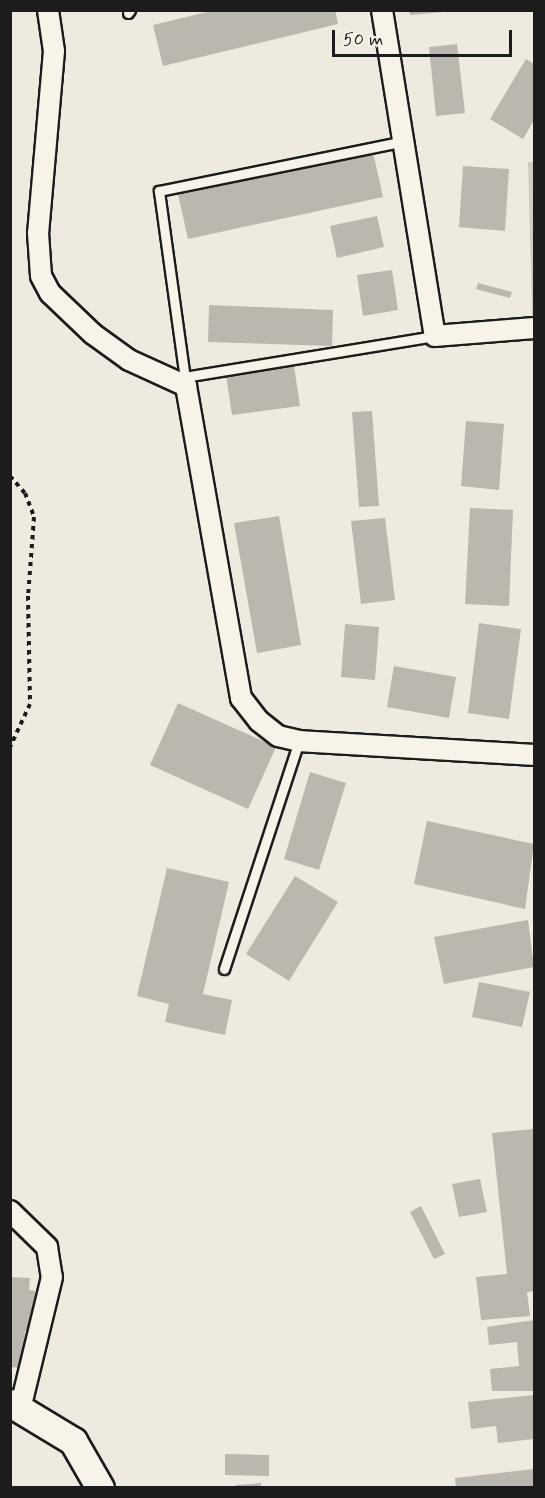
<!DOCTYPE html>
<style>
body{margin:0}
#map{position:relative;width:545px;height:1498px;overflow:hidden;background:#eeeae0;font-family:Mynerve,sans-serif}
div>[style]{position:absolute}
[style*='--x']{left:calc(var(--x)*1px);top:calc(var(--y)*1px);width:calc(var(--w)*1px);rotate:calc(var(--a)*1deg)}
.green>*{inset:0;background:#cfccc3}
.building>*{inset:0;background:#bab7af}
.path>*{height:4px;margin-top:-2px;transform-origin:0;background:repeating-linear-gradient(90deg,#1c1c1c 0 4.5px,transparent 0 9px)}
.roads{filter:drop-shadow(2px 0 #1c1c1c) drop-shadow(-2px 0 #1c1c1c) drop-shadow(0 2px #1c1c1c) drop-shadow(0 -2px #1c1c1c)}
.lane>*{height:9px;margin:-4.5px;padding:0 4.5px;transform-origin:4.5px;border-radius:4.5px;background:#f7f3e8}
.street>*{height:20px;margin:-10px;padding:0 10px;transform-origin:10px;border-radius:10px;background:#f7f3e8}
.secondary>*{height:27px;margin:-13.5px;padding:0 13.5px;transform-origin:13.5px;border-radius:13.5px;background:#f7f3e8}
span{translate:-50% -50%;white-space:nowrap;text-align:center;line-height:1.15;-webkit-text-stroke:5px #f7f3e8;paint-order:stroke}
.frame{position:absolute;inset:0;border:12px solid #1c1c1c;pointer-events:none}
.scale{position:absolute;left:332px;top:30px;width:180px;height:27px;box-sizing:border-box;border:3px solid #1c1c1c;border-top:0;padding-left:8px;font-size:18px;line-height:21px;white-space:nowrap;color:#1c1c1c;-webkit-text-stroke:4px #f7f3e8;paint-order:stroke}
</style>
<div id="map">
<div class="green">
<div style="clip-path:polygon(528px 162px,534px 162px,534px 385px)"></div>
</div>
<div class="building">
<div style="clip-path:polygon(215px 10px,335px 10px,338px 24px,163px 66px,153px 25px)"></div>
<div style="clip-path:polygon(409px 10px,444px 10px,444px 12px,410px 15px)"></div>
<div style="clip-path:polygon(457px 44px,465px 113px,436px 116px,429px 47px)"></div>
<div style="clip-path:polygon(526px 59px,534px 64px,534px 120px,523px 139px,490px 119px)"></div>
<div style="clip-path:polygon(373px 152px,383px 197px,188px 239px,178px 194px)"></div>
<div style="clip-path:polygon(463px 166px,509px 169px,505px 231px,459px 227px)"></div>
<div style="clip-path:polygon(377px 216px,384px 247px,337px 258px,330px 226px)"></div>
<div style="clip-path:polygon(392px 270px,398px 310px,363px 316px,357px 275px)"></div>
<div style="clip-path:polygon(478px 283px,512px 292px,510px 298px,476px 289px)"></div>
<div style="clip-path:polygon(209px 305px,333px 310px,332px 346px,208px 342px)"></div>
<div style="clip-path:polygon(294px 366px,300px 406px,232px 415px,226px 375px)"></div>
<div style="clip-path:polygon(372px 411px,379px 506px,359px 507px,352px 412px)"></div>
<div style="clip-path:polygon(466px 421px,504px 424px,499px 490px,461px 486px)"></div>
<div style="clip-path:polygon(470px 508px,513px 510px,509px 606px,465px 604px)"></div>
<div style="clip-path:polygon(279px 516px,301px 645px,257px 653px,234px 523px)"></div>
<div style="clip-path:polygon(385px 518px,395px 600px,361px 604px,351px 521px)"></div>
<div style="clip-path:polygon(479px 623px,521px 629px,509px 719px,468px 713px)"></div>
<div style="clip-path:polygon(345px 624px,379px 627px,375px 680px,341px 677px)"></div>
<div style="clip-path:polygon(394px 666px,456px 677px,449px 718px,387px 707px)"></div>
<div style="clip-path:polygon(178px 703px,276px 747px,248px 809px,150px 765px)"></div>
<div style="clip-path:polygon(310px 772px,346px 783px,319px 870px,284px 859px)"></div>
<div style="clip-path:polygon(427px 821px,534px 844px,525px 909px,414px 884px)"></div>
<div style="clip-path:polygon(167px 868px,229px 882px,203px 994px,232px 1000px,225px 1035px,165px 1022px,169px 1004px,137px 996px)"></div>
<div style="clip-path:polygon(295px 876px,338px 902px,289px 981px,246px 954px)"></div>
<div style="clip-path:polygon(528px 920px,534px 967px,444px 984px,434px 937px)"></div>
<div style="clip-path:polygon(479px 982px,530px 992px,522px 1027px,472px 1017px)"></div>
<div style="clip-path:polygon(533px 1129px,534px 1291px,527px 1292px,530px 1316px,481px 1320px,476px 1277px,507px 1274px,492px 1133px)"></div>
<div style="clip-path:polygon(480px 1179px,487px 1212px,459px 1217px,452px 1184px)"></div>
<div style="clip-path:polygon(421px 1206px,445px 1254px,434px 1259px,410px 1212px)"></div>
<div style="clip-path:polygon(10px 1277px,30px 1278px,29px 1290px,35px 1291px,33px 1331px,25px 1331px,23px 1368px,10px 1367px)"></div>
<div style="clip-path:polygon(534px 1320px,534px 1391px,492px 1391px,490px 1369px,519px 1366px,517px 1342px,489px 1345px,487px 1327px)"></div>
<div style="clip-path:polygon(534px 1395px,534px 1439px,498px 1443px,496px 1426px,471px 1429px,468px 1402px)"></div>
<div style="clip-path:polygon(225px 1454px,269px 1455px,269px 1476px,225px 1475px)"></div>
<div style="clip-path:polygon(534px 1469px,534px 1488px,456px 1488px,455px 1478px)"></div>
<div style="clip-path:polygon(261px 1483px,261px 1488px,236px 1488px,236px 1485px)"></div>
</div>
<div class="path">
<div style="--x:10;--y:70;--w:15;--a:90"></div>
<div style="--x:10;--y:476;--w:23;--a:49"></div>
<div style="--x:25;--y:493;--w:26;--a:69"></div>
<div style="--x:34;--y:517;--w:79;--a:94.3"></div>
<div style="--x:28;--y:596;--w:108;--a:88.9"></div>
<div style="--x:30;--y:704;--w:47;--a:114.9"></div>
</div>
<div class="roads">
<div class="lane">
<div style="--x:128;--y:13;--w:4;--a:-56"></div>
<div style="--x:184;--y:377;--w:254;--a:-9.3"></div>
<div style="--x:186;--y:386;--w:197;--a:-97.9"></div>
<div style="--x:159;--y:191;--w:250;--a:-11.5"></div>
<div style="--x:224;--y:969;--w:240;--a:-71.8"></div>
</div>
<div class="street">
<div style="--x:48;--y:10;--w:41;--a:81.7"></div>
<div style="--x:54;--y:51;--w:183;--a:95"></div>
<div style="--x:38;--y:233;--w:43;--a:86"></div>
<div style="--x:41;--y:276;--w:19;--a:62"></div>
<div style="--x:50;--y:293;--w:59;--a:43.6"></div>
<div style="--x:93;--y:334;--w:44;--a:35.8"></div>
<div style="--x:129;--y:360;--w:63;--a:24.5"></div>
<div style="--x:186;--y:386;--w:317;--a:80"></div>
<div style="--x:241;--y:698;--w:29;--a:52"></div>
<div style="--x:259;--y:721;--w:24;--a:38"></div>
<div style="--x:278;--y:736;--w:22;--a:13"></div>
<div style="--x:299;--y:741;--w:235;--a:3.4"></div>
<div style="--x:382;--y:10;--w:330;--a:80.8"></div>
<div style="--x:435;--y:336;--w:99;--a:-4.6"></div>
<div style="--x:10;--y:1211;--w:52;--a:44.2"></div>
<div style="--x:47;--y:1247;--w:30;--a:81"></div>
<div style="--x:52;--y:1277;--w:136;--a:103.6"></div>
</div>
<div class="secondary">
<div style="--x:10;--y:1403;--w:74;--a:31.1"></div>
<div style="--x:73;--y:1441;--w:54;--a:60.1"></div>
</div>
</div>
<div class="frame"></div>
<div class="scale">50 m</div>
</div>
